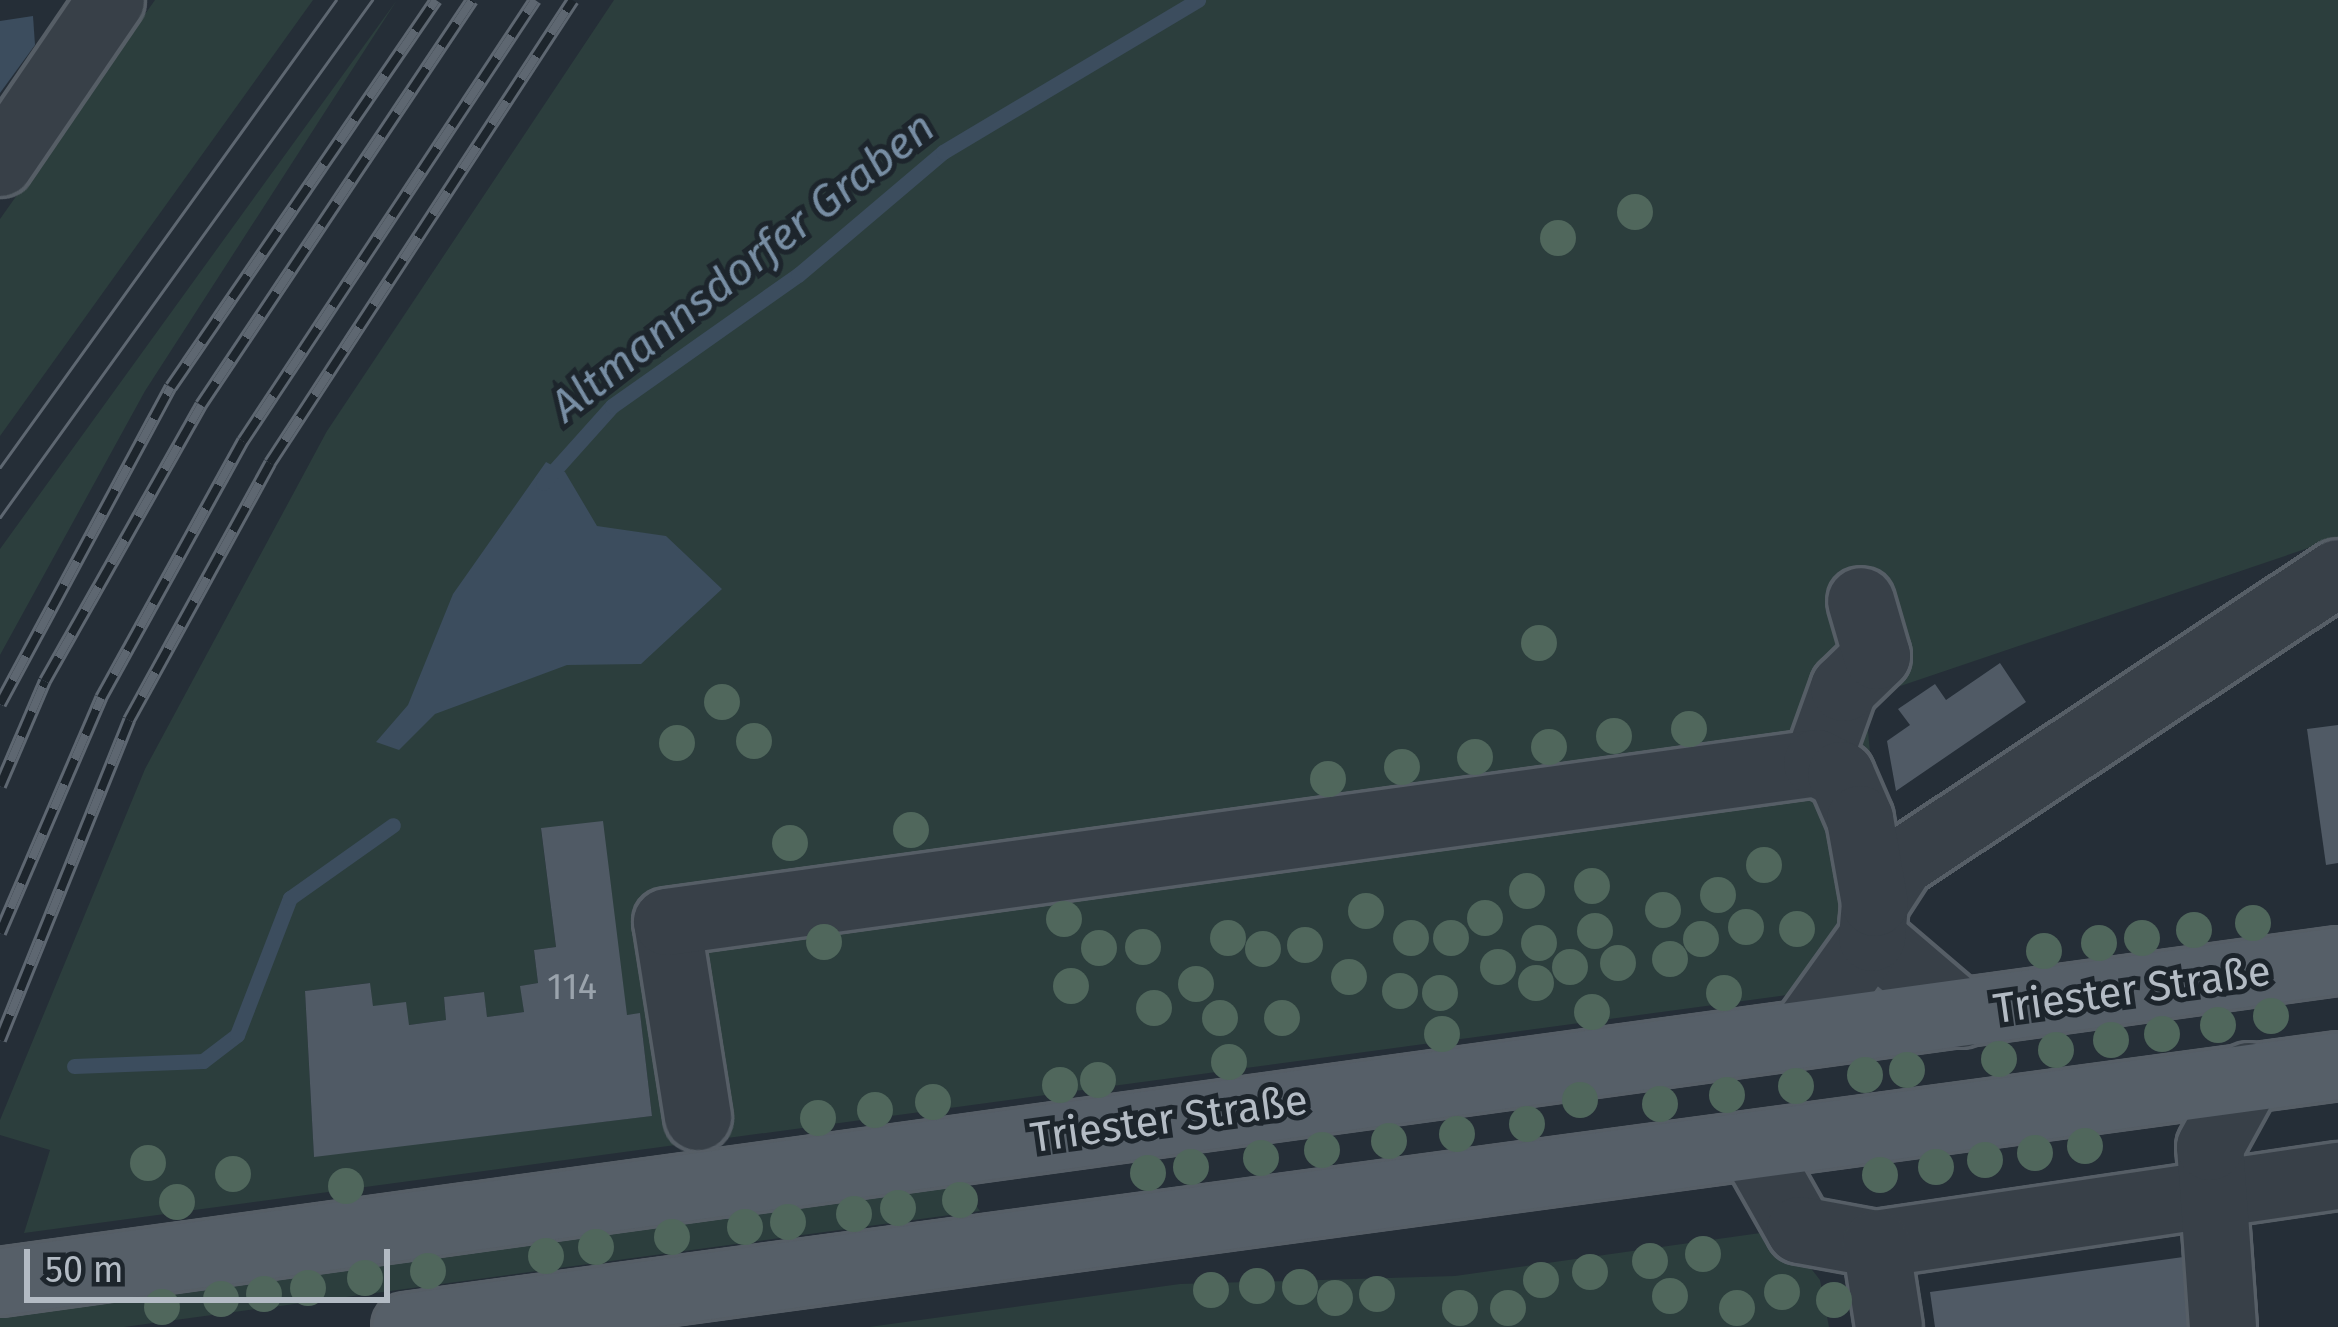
<!DOCTYPE html>
<meta charset="utf-8">
<style>
body{margin:0}
#map{position:relative;width:2338px;height:1327px;overflow:hidden;background:#252e37;font-family:"Fira Sans",sans-serif}
div>[style]{position:absolute}
[style*='--x']{left:calc(var(--x)*1px);top:calc(var(--y)*1px);width:calc(var(--w)*1px);rotate:calc(var(--a)*1deg)}
.green>*{inset:0;background:#2c3e3d}
.water>*{inset:0;background:#3c4d5e}
.stream>*{height:15px;margin:-7.5px;padding:0 7.5px;transform-origin:7.5px;border-radius:7.5px;background:#3c4d5e}
.building>*{inset:0;background:#505a65}
.roads{filter:drop-shadow(3px 0 #565e66) drop-shadow(-3px 0 #565e66) drop-shadow(0 3px #565e66) drop-shadow(0 -3px #565e66)}
.minor>*{height:66px;margin:-33px;padding:0 33px;transform-origin:33px;border-radius:33px;background:#384048}
.major>*{height:66px;margin:-33px;padding:0 33px;transform-origin:33px;border-radius:33px;background:#565f68}
.tram>*{height:3px;margin:-1.5px;padding:0 1.5px;transform-origin:1.5px;border-radius:1.5px;background:#5e6771}
.rail>*{height:14px;margin-top:-7px;transform-origin:0;background:repeating-linear-gradient(90deg,#1d252c 0 27px,#5e6771 0 54px);box-sizing:border-box;border-block:3px solid #5e6771}
.trees>*{width:36px;height:36px;margin:-18px;border-radius:50%;background:#50675c}
span{translate:-50% -50%;white-space:nowrap;text-align:center;line-height:1.15;-webkit-text-stroke:10px #1d252c;paint-order:stroke}
.number-label{font-size:36px;color:#9aa3ac}
.number-label span{-webkit-text-stroke-width:0}
.street-label{font-size:42px;color:#b3bbc4}
.water-label{font-size:45px;color:#778da3;font-style:italic}
.scale{position:absolute;left:24px;top:1249px;width:366px;height:54px;box-sizing:border-box;border:6px solid #b3bbc4;border-top:0;padding-left:15px;font-size:36px;line-height:42px;white-space:nowrap;color:#b3bbc4;-webkit-text-stroke:9px #1d252c;paint-order:stroke}
</style>
<div id="map">
<div class="green">
<div style="clip-path:polygon(155px 0,313px 0,0 436px,0 219px)"></div>
<div style="clip-path:polygon(397px 0,145px 391px,0 655px,0 549px)"></div>
<div style="clip-path:polygon(evenodd,614px 0,2338px 0,2338px 538px,1865px 698px,1891px 981px,24px 1233px,50px 1150px,0 1135px,0 1120px,145px 769px,327px 431px,614px 0,541px 829px,627px 1015px,640px 1014px,652px 1116px,314px 1156px,305px 991px,369px 983px,373px 1006px,409px 1025px,446px 1020px,444px 997px,483px 992px,487px 1017px,524px 1012px,521px 986px,538px 983px,534px 950px,556px 947px,541px 829px)"></div>
<div style="clip-path:polygon(961px 1184px,980px 1211px,124px 1327px,0 1327px,0 1315px)"></div>
<div style="clip-path:polygon(1781px 1230px,1820px 1280px,1829px 1327px,869px 1327px,1180px 1284px,1455px 1276px)"></div>
</div>
<div class="water">
<div style="clip-path:polygon(33px 16px,35px 45px,0 93px,0 21px)"></div>
<div style="clip-path:polygon(546px 462px,565px 472px,597px 526px,666px 536px,722px 589px,641px 664px,567px 665px,435px 714px,399px 750px,376px 742px,408px 705px,453px 594px)"></div>
</div>
<div class="stream">
<div style="--x:543;--y:483;--w:103;--a:-48.1"></div>
<div style="--x:612;--y:406;--w:228;--a:-35.2"></div>
<div style="--x:798;--y:275;--w:190;--a:-40.3"></div>
<div style="--x:943;--y:152;--w:297;--a:-30.8"></div>
<div style="--x:74;--y:1066;--w:129;--a:-2.2"></div>
<div style="--x:203;--y:1061;--w:43;--a:-37.4"></div>
<div style="--x:237;--y:1035;--w:147;--a:-68.9"></div>
<div style="--x:290;--y:898;--w:126;--a:-35.3"></div>
</div>
<div class="building">
<div style="clip-path:polygon(2000px 663px,2026px 702px,1896px 791px,1887px 741px,1910px 725px,1898px 709px,1935px 684px,1946px 700px)"></div>
<div style="clip-path:polygon(2338px 725px,2338px 863px,2326px 865px,2307px 729px)"></div>
<div style="clip-path:polygon(603px 821px,627px 1015px,640px 1013px,652px 1116px,314px 1157px,305px 991px,370px 983px,373px 1006px,406px 1002px,409px 1025px,446px 1020px,444px 997px,484px 992px,487px 1017px,524px 1012px,520px 986px,538px 983px,534px 950px,556px 947px,541px 828px)"></div>
<div style="clip-path:polygon(2205px 1254px,2215px 1327px,1935px 1327px,1930px 1292px)"></div>
</div>
<div class="roads">
<div class="minor">
<div style="--x:0;--y:163;--w:197;--a:-55.7"></div>
<div style="--x:1817;--y:763;--w:80;--a:-70.2"></div>
<div style="--x:1844;--y:688;--w:46;--a:-44.1"></div>
<div style="--x:1877;--y:656;--w:57;--a:-106.2"></div>
<div style="--x:1872;--y:938;--w:117;--a:40.5"></div>
<div style="--x:1804;--y:1033;--w:117;--a:-54.4"></div>
<div style="--x:1872;--y:938;--w:35;--a:-85"></div>
<div style="--x:1875;--y:903;--w:48;--a:-57"></div>
<div style="--x:1901;--y:863;--w:524;--a:-33.57"></div>
<div style="--x:698;--y:1117;--w:197;--a:-99"></div>
<div style="--x:667;--y:922;--w:1161;--a:-7.87"></div>
<div style="--x:1817;--y:763;--w:27;--a:27"></div>
<div style="--x:1841;--y:775;--w:48;--a:66.6"></div>
<div style="--x:1860;--y:819;--w:85;--a:79.9"></div>
<div style="--x:1753;--y:1147;--w:95;--a:60.5"></div>
<div style="--x:1800;--y:1230;--w:77;--a:10.4"></div>
<div style="--x:1876;--y:1244;--w:467;--a:-8.4"></div>
<div style="--x:1876;--y:1244;--w:84;--a:81.1"></div>
<div style="--x:2223;--y:1327;--w:180;--a:-94.1"></div>
<div style="--x:2210;--y:1147;--w:81;--a:-61.2"></div>
</div>
<div class="major">
<div style="--x:0;--y:1282;--w:2360;--a:-7.82"></div>
<div style="--x:406;--y:1327;--w:1950;--a:-7.69"></div>
</div>
</div>
<div class="tram">
<div style="--x:0;--y:467;--w:575;--a:-54.27"></div>
<div style="--x:0;--y:517;--w:637;--a:-54.26"></div>
</div>
<div class="rail">
<div style="--x:0;--y:704;--w:360;--a:-61.7"></div>
<div style="--x:171;--y:387;--w:469;--a:-55.6"></div>
<div style="--x:0;--y:786;--w:114;--a:-66.8"></div>
<div style="--x:45;--y:681;--w:317;--a:-60.5"></div>
<div style="--x:201;--y:405;--w:487;--a:-56.2"></div>
<div style="--x:0;--y:933;--w:256;--a:-66.7"></div>
<div style="--x:101;--y:698;--w:294;--a:-61.1"></div>
<div style="--x:243;--y:441;--w:529;--a:-56.49"></div>
<div style="--x:0;--y:1040;--w:345;--a:-68"></div>
<div style="--x:129;--y:720;--w:293;--a:-61.2"></div>
<div style="--x:270;--y:463;--w:553;--a:-56.8"></div>
</div>
<div class="trees">
<div style="left:1635px;top:212px"></div>
<div style="left:1558px;top:238px"></div>
<div style="left:1539px;top:643px"></div>
<div style="left:722px;top:702px"></div>
<div style="left:1689px;top:729px"></div>
<div style="left:1614px;top:736px"></div>
<div style="left:754px;top:741px"></div>
<div style="left:677px;top:743px"></div>
<div style="left:1549px;top:747px"></div>
<div style="left:1475px;top:757px"></div>
<div style="left:1402px;top:767px"></div>
<div style="left:1328px;top:779px"></div>
<div style="left:911px;top:830px"></div>
<div style="left:790px;top:843px"></div>
<div style="left:1764px;top:865px"></div>
<div style="left:1592px;top:886px"></div>
<div style="left:1527px;top:891px"></div>
<div style="left:1718px;top:895px"></div>
<div style="left:1663px;top:910px"></div>
<div style="left:1366px;top:911px"></div>
<div style="left:1485px;top:918px"></div>
<div style="left:1064px;top:919px"></div>
<div style="left:2253px;top:923px"></div>
<div style="left:1746px;top:927px"></div>
<div style="left:1797px;top:929px"></div>
<div style="left:2194px;top:930px"></div>
<div style="left:1595px;top:931px"></div>
<div style="left:1228px;top:938px"></div>
<div style="left:1411px;top:938px"></div>
<div style="left:1451px;top:938px"></div>
<div style="left:2142px;top:938px"></div>
<div style="left:1701px;top:939px"></div>
<div style="left:824px;top:942px"></div>
<div style="left:1539px;top:943px"></div>
<div style="left:2099px;top:943px"></div>
<div style="left:1305px;top:945px"></div>
<div style="left:1143px;top:947px"></div>
<div style="left:1099px;top:948px"></div>
<div style="left:1263px;top:949px"></div>
<div style="left:2044px;top:951px"></div>
<div style="left:1670px;top:959px"></div>
<div style="left:1618px;top:963px"></div>
<div style="left:1498px;top:967px"></div>
<div style="left:1570px;top:967px"></div>
<div style="left:1349px;top:977px"></div>
<div style="left:1536px;top:983px"></div>
<div style="left:1196px;top:984px"></div>
<div style="left:1071px;top:986px"></div>
<div style="left:1400px;top:991px"></div>
<div style="left:1440px;top:993px"></div>
<div style="left:1724px;top:993px"></div>
<div style="left:1154px;top:1008px"></div>
<div style="left:1592px;top:1012px"></div>
<div style="left:2271px;top:1016px"></div>
<div style="left:1220px;top:1018px"></div>
<div style="left:1282px;top:1018px"></div>
<div style="left:2218px;top:1025px"></div>
<div style="left:1442px;top:1034px"></div>
<div style="left:2162px;top:1034px"></div>
<div style="left:2111px;top:1040px"></div>
<div style="left:2056px;top:1050px"></div>
<div style="left:1999px;top:1059px"></div>
<div style="left:1229px;top:1062px"></div>
<div style="left:1907px;top:1070px"></div>
<div style="left:1865px;top:1075px"></div>
<div style="left:1098px;top:1080px"></div>
<div style="left:1060px;top:1085px"></div>
<div style="left:1796px;top:1086px"></div>
<div style="left:1727px;top:1095px"></div>
<div style="left:1580px;top:1100px"></div>
<div style="left:933px;top:1102px"></div>
<div style="left:1660px;top:1104px"></div>
<div style="left:875px;top:1110px"></div>
<div style="left:818px;top:1118px"></div>
<div style="left:1527px;top:1124px"></div>
<div style="left:1457px;top:1134px"></div>
<div style="left:1389px;top:1141px"></div>
<div style="left:2085px;top:1146px"></div>
<div style="left:1322px;top:1150px"></div>
<div style="left:2035px;top:1153px"></div>
<div style="left:1261px;top:1158px"></div>
<div style="left:1985px;top:1160px"></div>
<div style="left:148px;top:1163px"></div>
<div style="left:1191px;top:1167px"></div>
<div style="left:1936px;top:1167px"></div>
<div style="left:1148px;top:1173px"></div>
<div style="left:233px;top:1174px"></div>
<div style="left:1880px;top:1175px"></div>
<div style="left:346px;top:1186px"></div>
<div style="left:960px;top:1200px"></div>
<div style="left:177px;top:1202px"></div>
<div style="left:898px;top:1208px"></div>
<div style="left:854px;top:1214px"></div>
<div style="left:788px;top:1222px"></div>
<div style="left:745px;top:1227px"></div>
<div style="left:672px;top:1237px"></div>
<div style="left:596px;top:1247px"></div>
<div style="left:1703px;top:1254px"></div>
<div style="left:546px;top:1256px"></div>
<div style="left:1650px;top:1261px"></div>
<div style="left:428px;top:1271px"></div>
<div style="left:1590px;top:1272px"></div>
<div style="left:365px;top:1278px"></div>
<div style="left:1541px;top:1280px"></div>
<div style="left:1257px;top:1286px"></div>
<div style="left:1300px;top:1287px"></div>
<div style="left:308px;top:1288px"></div>
<div style="left:1211px;top:1290px"></div>
<div style="left:1782px;top:1292px"></div>
<div style="left:264px;top:1294px"></div>
<div style="left:1377px;top:1294px"></div>
<div style="left:1670px;top:1296px"></div>
<div style="left:1335px;top:1298px"></div>
<div style="left:221px;top:1299px"></div>
<div style="left:1834px;top:1300px"></div>
<div style="left:162px;top:1307px"></div>
<div style="left:1460px;top:1308px"></div>
<div style="left:1508px;top:1308px"></div>
<div style="left:1737px;top:1308px"></div>
</div>
<div class="number-label">
<span style="left:572px;top:988px">114</span>
</div>
<div class="street-label">
<span style="left:2132px;top:990px;rotate:-8deg">Triester Straße</span>
<span style="left:1169px;top:1119px;rotate:-8deg">Triester Straße</span>
</div>
<div class="water-label">
<span style="left:743px;top:267px;rotate:-38deg">Altmannsdorfer Graben</span>
</div>
<div class="scale">50 m</div>
</div>
